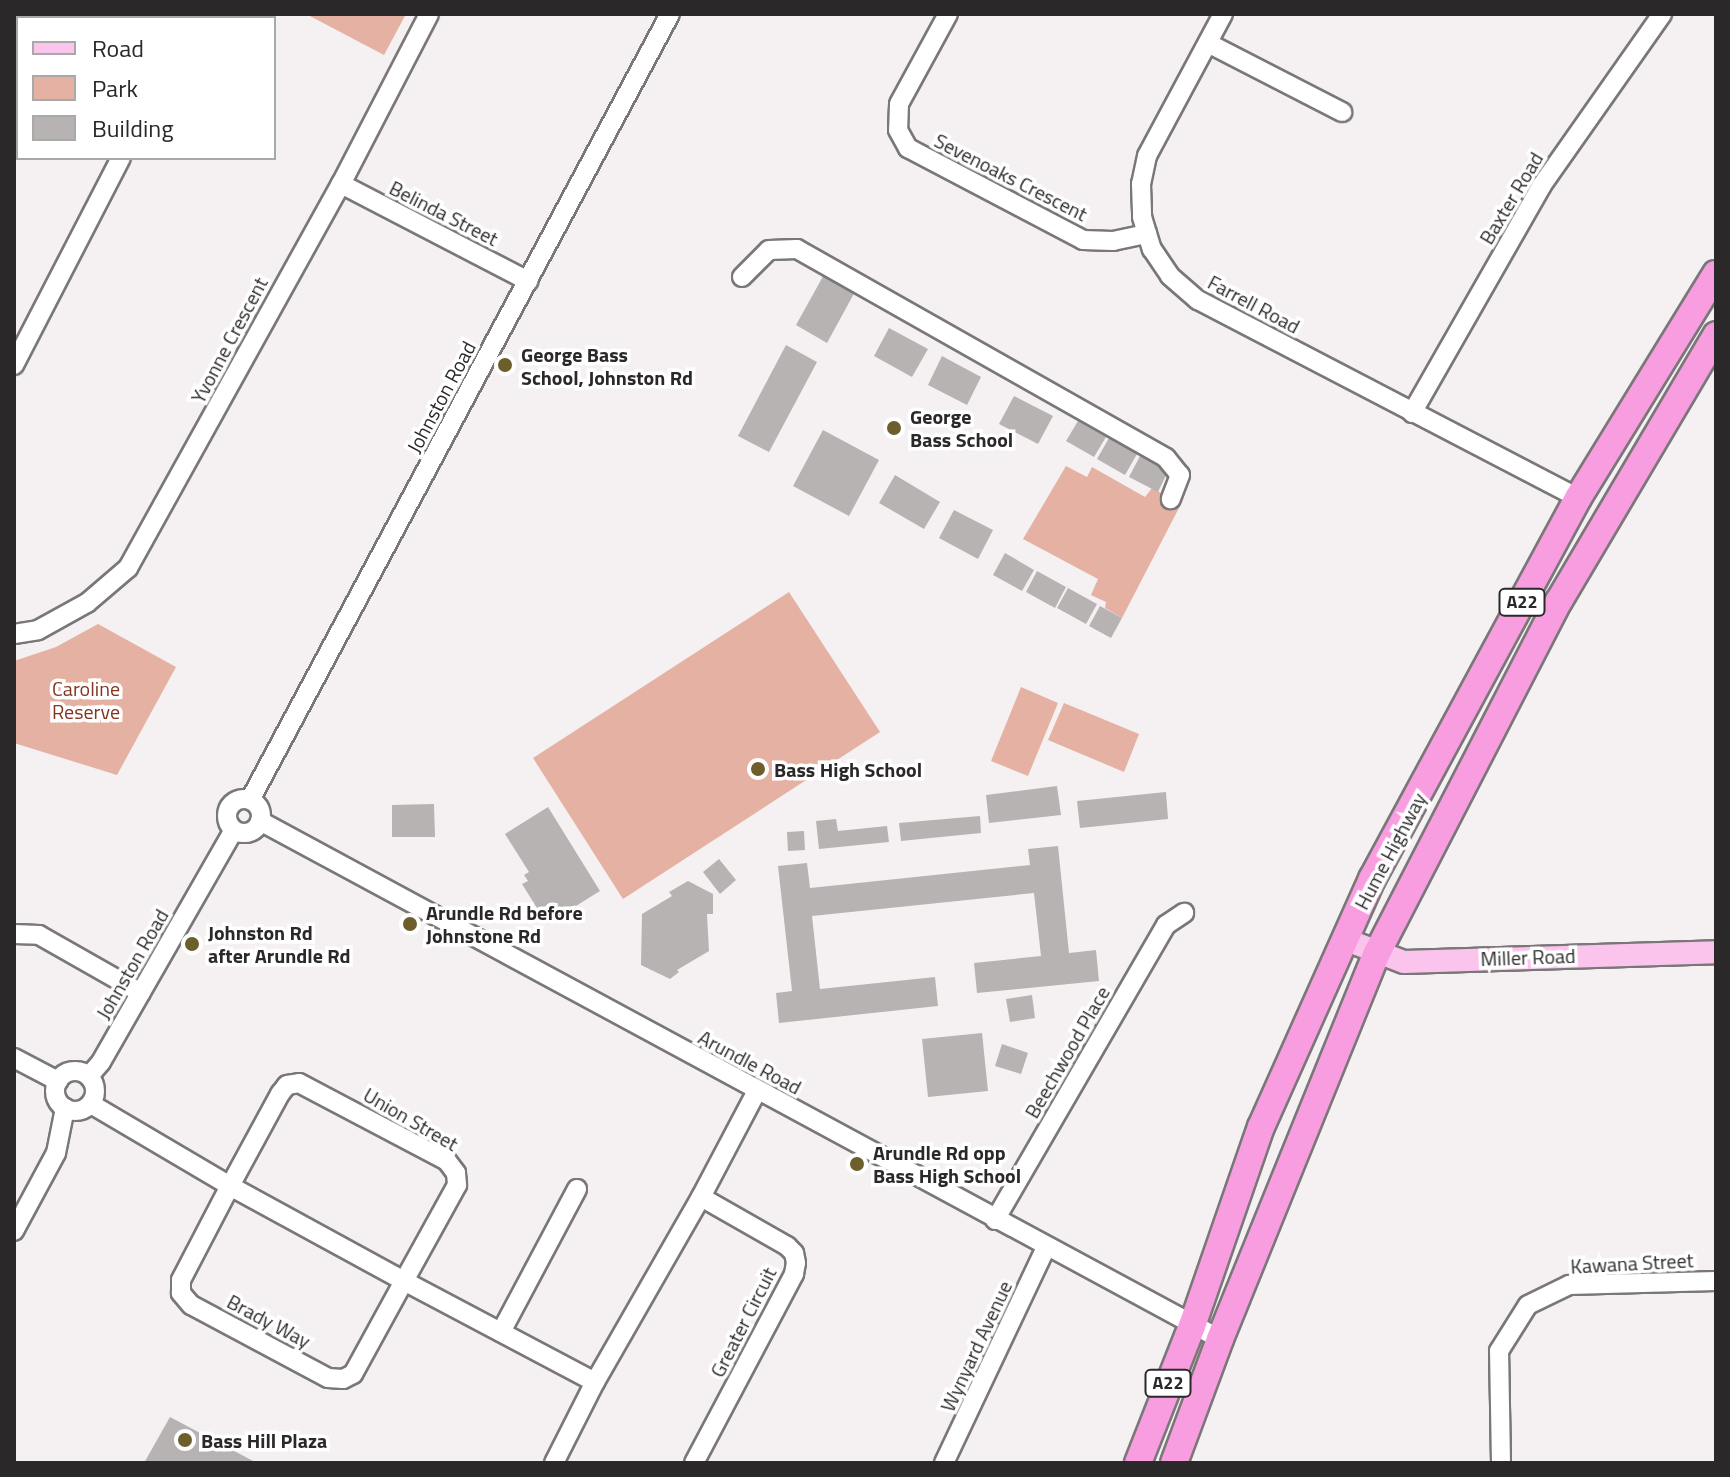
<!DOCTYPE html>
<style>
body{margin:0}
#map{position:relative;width:1730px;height:1477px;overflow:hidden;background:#f5f1f2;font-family:"Titillium Web",sans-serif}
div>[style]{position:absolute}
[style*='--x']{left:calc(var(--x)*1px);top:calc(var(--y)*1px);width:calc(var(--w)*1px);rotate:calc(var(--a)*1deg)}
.green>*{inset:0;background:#e4b1a2}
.building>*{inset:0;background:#b7b3b3}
.roads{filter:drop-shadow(2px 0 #7a7778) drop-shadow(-2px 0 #7a7778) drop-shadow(0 2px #7a7778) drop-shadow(0 -2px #7a7778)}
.minor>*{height:18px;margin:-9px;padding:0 9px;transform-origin:9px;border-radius:9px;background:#fff}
.minor>.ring{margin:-9px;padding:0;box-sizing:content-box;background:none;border:18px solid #fff;border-radius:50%}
.major>*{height:22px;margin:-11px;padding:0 11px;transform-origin:11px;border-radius:11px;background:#fbc4ed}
.highway>*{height:26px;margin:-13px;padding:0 13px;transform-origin:13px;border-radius:13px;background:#f99de1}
.dots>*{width:22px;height:22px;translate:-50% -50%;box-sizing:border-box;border:4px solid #fff;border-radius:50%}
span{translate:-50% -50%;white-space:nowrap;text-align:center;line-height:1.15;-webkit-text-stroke:7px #fff;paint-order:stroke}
.shield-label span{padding:2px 6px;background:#fff;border:2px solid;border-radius:6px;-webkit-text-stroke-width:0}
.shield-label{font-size:18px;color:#2a2829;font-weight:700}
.street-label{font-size:20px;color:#2a2829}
.poi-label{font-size:20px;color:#2a2829;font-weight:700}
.left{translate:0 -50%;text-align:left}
.park-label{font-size:20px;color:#823520}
.frame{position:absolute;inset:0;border:16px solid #2a2829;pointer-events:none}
.legend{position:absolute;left:16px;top:16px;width:260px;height:144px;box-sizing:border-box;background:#fff;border:2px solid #aaa9a9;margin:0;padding:10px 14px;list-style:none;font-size:24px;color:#2a2829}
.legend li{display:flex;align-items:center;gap:16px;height:40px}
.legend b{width:40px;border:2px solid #aaa9a9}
</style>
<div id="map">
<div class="green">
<div style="clip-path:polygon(306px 14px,406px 14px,384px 55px)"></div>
<div style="clip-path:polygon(1066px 466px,1087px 477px,1092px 467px,1145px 497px,1152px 488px,1181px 504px,1122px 618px,1105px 608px,1106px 602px,1091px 595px,1098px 579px,1023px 539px)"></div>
<div style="clip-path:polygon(789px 592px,880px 732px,623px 899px,533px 758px)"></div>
<div style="clip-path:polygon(98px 624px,176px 667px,117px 775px,14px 743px,14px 661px,56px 647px)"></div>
<div style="clip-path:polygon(1021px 687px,1058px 703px,1028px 776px,991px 761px)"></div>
<div style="clip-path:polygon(1064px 703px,1139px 734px,1124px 772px,1048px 740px)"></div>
</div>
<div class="building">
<div style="clip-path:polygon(826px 271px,857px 288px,827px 343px,796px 325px)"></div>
<div style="clip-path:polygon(889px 328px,928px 349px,912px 377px,874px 356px)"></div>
<div style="clip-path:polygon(786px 345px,817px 362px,769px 452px,738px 436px)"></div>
<div style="clip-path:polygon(942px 356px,981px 377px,967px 405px,928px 385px)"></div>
<div style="clip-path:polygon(1014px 396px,1053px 416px,1038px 444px,999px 424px)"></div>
<div style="clip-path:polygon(1078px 421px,1106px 437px,1094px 457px,1066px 441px)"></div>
<div style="clip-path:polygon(823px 430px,879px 460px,849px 516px,793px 486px)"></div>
<div style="clip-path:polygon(1109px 438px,1137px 454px,1125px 475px,1097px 459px)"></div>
<div style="clip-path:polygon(1140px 456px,1168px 471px,1158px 492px,1129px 477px)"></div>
<div style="clip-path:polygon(895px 475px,940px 502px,924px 529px,879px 503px)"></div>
<div style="clip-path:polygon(954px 510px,993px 530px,978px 559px,939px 538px)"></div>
<div style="clip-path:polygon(1005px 553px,1034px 570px,1022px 591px,993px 575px)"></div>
<div style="clip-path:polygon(1037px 571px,1066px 587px,1055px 608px,1026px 592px)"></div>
<div style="clip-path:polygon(1068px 588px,1097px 604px,1086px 624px,1057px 608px)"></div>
<div style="clip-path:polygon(1100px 606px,1122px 618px,1111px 638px,1089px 626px)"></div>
<div style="clip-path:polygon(1057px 786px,1061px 815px,989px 823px,986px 795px)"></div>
<div style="clip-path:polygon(1166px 792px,1168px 819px,1080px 828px,1077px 801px)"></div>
<div style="clip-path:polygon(434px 804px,435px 837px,392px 837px,392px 805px)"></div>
<div style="clip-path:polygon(548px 807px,600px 891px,547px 924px,522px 884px,528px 881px,524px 875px,529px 872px,505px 834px)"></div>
<div style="clip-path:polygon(980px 816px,981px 833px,901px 841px,899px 823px)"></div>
<div style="clip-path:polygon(836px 819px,838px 831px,887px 826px,889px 842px,819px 849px,816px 821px)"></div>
<div style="clip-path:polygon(804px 831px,805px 850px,788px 851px,787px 832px)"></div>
<div style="clip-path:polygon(1058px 846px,1069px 953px,1096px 950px,1099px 981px,977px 993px,974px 963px,1041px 956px,1034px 893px,812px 916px,820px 989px,935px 977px,938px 1006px,779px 1023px,776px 993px,792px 991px,778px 866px,807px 863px,810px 888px,1030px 865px,1028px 849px)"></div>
<div style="clip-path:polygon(719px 859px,736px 880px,720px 894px,703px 872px)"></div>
<div style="clip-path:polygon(688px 881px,713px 894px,713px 914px,707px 914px,709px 951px,677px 970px,679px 972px,670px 979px,641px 965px,642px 914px,672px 896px,669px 892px)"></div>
<div style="clip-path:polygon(1032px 995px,1035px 1018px,1010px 1022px,1006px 999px)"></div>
<div style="clip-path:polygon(982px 1033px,988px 1091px,928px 1097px,922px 1039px)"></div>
<div style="clip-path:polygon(1002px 1044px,1028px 1053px,1021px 1074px,995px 1066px)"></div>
<div style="clip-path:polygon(170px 1417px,257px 1463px,144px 1463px)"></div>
</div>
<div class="roads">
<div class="minor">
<div style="--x:948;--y:14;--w:102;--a:118.6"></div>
<div style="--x:899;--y:104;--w:26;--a:92"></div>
<div style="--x:898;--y:130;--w:21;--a:61"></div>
<div style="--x:908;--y:148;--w:198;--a:27.7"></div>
<div style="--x:1083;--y:240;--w:30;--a:2"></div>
<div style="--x:1113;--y:241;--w:35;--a:-12"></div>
<div style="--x:1223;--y:14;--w:161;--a:118.2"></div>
<div style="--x:1147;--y:156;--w:29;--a:102"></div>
<div style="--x:1141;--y:184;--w:33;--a:88"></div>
<div style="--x:1142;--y:217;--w:34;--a:73"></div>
<div style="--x:1152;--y:249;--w:32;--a:56"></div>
<div style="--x:1170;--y:276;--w:37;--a:41"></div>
<div style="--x:1198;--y:300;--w:428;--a:27.5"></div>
<div style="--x:194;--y:18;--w:4;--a:-63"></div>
<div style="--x:1208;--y:43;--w:151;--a:27.2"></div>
<div style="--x:341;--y:184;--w:211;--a:27.4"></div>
<div style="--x:742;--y:277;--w:38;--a:-45"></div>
<div style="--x:769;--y:250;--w:28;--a:-2"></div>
<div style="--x:797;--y:249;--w:424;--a:29.5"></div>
<div style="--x:1166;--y:458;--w:22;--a:51"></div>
<div style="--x:1180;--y:475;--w:26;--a:111"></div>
<div style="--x:14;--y:365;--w:233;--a:-62.7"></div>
<div style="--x:1412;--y:413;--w:262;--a:-60.3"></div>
<div style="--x:1542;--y:185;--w:209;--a:-54.9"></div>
<div style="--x:14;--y:634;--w:24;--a:-9"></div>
<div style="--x:38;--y:630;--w:56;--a:-28.9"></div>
<div style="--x:87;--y:603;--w:54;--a:-40.5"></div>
<div style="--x:128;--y:568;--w:439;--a:-61"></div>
<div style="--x:341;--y:184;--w:191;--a:-62.6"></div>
<div class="ring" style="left:227px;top:799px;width:16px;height:16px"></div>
<div style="--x:250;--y:800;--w:891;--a:-61.88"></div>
<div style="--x:260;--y:821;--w:1091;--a:28.35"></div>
<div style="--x:14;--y:934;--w:25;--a:2"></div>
<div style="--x:39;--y:935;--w:117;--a:29.6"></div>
<div style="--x:14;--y:1058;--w:50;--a:27.6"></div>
<div class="ring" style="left:55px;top:1071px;width:22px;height:22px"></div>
<div style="--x:89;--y:1076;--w:18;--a:-49"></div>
<div style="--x:101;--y:1062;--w:267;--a:-60.2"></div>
<div style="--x:91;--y:1104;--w:161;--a:30.5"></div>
<div style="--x:230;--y:1186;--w:198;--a:28.6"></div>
<div style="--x:404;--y:1281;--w:106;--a:118.7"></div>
<div style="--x:353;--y:1374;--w:11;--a:153"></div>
<div style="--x:343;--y:1379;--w:15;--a:-176"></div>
<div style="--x:328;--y:1378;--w:155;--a:-151.9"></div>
<div style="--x:191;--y:1305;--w:16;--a:-130"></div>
<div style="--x:181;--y:1293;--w:13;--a:-90"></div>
<div style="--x:181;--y:1280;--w:106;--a:-62.5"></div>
<div style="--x:230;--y:1186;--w:105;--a:-61.5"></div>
<div style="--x:280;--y:1094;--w:11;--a:-52"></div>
<div style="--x:287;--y:1085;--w:12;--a:-9"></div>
<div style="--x:299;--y:1083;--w:167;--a:27.8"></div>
<div style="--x:447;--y:1161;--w:15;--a:53"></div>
<div style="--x:456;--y:1173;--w:12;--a:85"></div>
<div style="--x:457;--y:1185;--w:110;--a:118.9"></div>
<div style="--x:404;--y:1281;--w:216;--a:27.9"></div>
<div style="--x:995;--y:1220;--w:341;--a:-59.9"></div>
<div style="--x:1166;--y:925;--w:22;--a:-34"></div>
<div style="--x:14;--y:1231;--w:89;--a:-61.7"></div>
<div style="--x:56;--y:1153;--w:46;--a:-78.7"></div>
<div style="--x:501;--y:1332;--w:162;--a:-62"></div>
<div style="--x:554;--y:1463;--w:91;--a:-63.2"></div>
<div style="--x:595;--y:1382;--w:213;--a:-60.2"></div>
<div style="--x:701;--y:1197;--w:120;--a:-62.2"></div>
<div style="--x:694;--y:1463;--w:214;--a:-62.1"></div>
<div style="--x:794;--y:1274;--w:11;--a:-80"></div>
<div style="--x:796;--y:1263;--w:10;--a:-101"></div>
<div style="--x:794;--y:1253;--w:10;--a:-135"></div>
<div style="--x:787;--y:1246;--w:99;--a:-150.3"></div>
<div style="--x:944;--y:1463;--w:239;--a:-64.7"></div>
<div style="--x:1501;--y:1463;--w:112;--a:-91"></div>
<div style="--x:1499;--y:1351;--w:54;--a:-57.8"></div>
<div style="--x:1528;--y:1305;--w:46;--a:-26"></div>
<div style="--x:1569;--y:1285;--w:147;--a:-1.6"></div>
</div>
<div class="major">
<div style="--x:1344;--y:939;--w:64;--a:21"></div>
<div style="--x:1404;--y:962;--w:312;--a:-1.8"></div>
</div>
<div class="highway">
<div style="--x:1138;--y:1463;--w:147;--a:-68.5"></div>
<div style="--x:1192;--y:1326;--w:211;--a:-70.9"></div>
<div style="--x:1261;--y:1127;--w:272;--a:-65.9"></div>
<div style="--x:1372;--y:879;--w:433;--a:-61.6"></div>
<div style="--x:1578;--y:498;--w:263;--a:-58.4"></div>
<div style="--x:1174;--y:1463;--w:132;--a:-69.6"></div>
<div style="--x:1220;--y:1339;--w:417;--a:-67.9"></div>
<div style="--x:1377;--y:953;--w:396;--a:-62.7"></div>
<div style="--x:1559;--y:601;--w:309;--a:-59.4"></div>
</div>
</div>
<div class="dots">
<div style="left:505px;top:365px;background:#6c5f2c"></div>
<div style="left:894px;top:428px;background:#6c5f2c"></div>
<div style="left:758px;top:769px;background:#6c5f2c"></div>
<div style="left:410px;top:924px;background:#6c5f2c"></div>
<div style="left:192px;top:944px;background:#6c5f2c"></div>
<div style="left:857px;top:1164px;background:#6c5f2c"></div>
<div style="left:185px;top:1440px;background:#6c5f2c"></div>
</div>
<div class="shield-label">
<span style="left:1522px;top:602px">A22</span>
<span style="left:1168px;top:1383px">A22</span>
</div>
<div class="street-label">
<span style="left:1011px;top:177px;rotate:27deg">Sevenoaks Crescent</span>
<span style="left:1511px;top:198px;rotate:-59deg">Baxter Road</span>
<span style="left:444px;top:213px;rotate:27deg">Belinda Street</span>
<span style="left:1254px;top:304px;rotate:28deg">Farrell Road</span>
<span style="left:229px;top:340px;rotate:-62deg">Yvonne Crescent</span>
<span style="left:441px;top:397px;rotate:-62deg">Johnston Road</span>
<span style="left:1390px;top:851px;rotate:-62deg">Hume Highway</span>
<span style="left:1528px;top:957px;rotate:-2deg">Miller Road</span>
<span style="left:132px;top:964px;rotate:-60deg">Johnston Road</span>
<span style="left:1067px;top:1052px;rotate:-60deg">Beechwood Place</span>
<span style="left:750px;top:1062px;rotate:28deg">Arundle Road</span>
<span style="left:411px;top:1119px;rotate:30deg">Union Street</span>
<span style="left:1632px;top:1263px;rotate:-3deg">Kawana Street</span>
<span style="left:269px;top:1321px;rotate:28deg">Brady Way</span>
<span style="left:743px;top:1322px;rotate:-63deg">Greater Circuit</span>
<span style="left:976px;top:1346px;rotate:-65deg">Wynyard Avenue</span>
</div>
<div class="poi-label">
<span class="left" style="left:521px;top:366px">George Bass<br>School, Johnston Rd</span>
<span class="left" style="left:910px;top:428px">George<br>Bass School</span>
<span class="left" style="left:774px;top:769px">Bass High School</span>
<span class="left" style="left:426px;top:924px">Arundle Rd before<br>Johnstone Rd</span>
<span class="left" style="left:208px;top:944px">Johnston Rd<br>after Arundle Rd</span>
<span class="left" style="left:873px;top:1164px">Arundle Rd opp<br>Bass High School</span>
<span class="left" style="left:201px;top:1440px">Bass Hill Plaza</span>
</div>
<div class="park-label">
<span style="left:86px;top:700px">Caroline<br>Reserve</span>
</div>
<div class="frame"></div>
<ul class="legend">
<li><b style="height:10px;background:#fbc4ed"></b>Road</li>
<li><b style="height:22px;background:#e4b1a2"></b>Park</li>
<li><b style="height:22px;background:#b7b3b3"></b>Building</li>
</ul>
</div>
